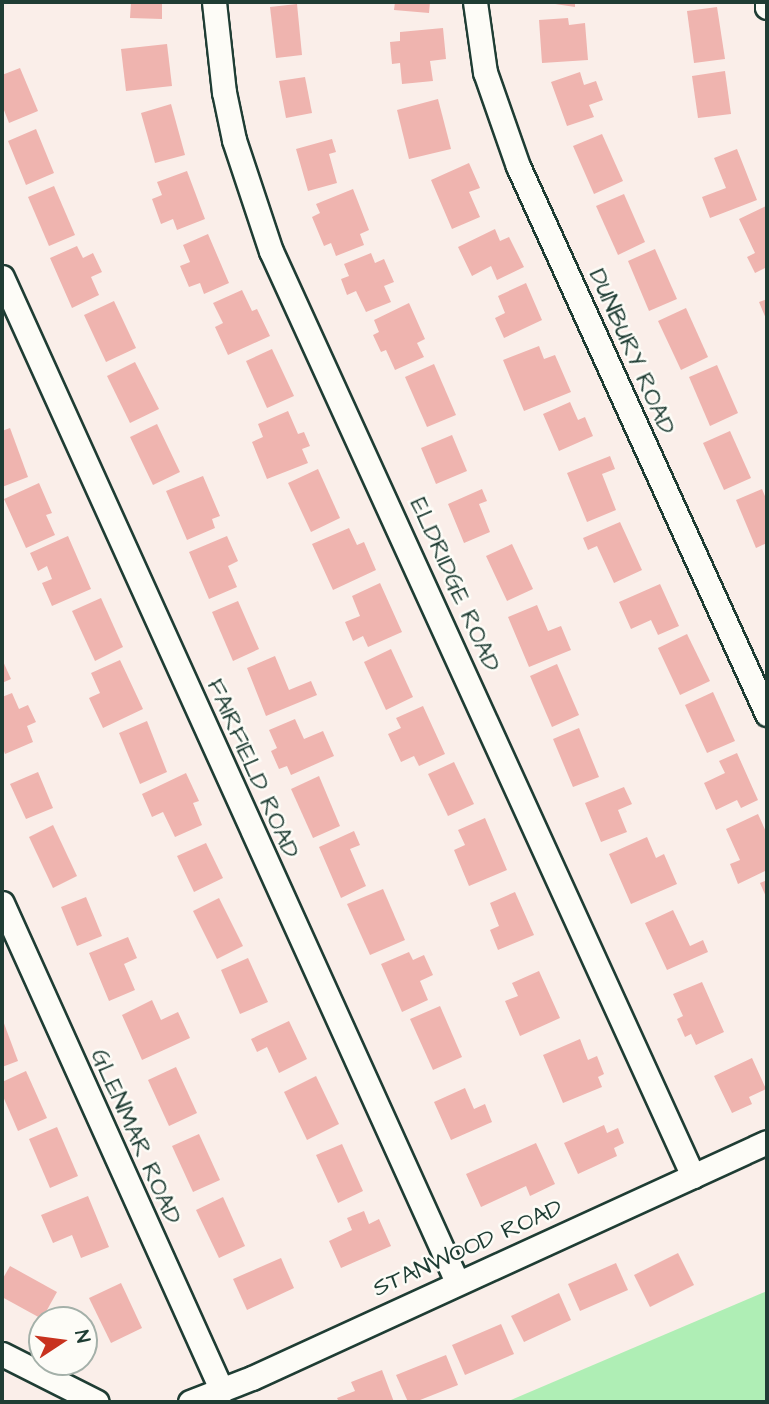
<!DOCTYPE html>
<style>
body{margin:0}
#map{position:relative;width:769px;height:1404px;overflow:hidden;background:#faeee9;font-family:"Architects Daughter",sans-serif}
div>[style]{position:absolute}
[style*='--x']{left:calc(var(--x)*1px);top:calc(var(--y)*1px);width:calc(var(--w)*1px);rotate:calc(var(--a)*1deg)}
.green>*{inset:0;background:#afeeb5}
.building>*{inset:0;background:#efb4af}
.roads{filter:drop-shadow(2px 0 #1f3d34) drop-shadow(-2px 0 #1f3d34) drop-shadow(0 2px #1f3d34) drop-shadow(0 -2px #1f3d34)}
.street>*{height:23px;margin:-11.5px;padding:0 11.5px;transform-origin:11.5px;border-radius:11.5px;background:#fdfcf7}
span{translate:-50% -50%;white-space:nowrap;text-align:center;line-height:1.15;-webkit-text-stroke:5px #fdfcf7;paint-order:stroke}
.street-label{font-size:24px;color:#1f3d34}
.frame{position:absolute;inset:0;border:4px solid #1f3d34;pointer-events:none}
.north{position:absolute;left:28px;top:1306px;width:70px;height:70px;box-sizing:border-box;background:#fdfcf7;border:2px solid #a4b0a9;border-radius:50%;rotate:77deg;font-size:19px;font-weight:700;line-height:28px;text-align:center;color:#1f3d34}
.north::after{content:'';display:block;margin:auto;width:24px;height:32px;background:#c8321e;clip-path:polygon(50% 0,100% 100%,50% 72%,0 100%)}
</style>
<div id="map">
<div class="green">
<div style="clip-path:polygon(767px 1291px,767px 1402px,506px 1402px)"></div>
</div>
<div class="building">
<div style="clip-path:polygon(131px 2px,162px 2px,162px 19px,130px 18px)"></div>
<div style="clip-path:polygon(395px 2px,430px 2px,429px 13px,394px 10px)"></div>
<div style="clip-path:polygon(542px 2px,575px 2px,575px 7px)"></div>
<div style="clip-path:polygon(297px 4px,302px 55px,276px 58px,270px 7px)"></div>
<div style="clip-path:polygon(717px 7px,725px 59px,694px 63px,687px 11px)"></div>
<div style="clip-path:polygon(568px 18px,569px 25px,585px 23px,588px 60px,542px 63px,539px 20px)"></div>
<div style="clip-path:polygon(443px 28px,446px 59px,430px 61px,433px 81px,402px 84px,400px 63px,392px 64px,390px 42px,400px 41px,400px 32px)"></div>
<div style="clip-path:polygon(167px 44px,172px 86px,126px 91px,121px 49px)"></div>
<div style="clip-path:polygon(20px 68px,38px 111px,9px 123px,2px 105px,2px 75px)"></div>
<div style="clip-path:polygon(725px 71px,731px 114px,698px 118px,692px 76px)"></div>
<div style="clip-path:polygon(580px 72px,584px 85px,596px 81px,603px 100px,589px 105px,594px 117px,567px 126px,551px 82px)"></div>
<div style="clip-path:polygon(305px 77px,312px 113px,286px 118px,279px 81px)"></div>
<div style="clip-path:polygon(438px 99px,451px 149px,409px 159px,397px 110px)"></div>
<div style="clip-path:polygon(171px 104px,185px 155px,155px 163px,141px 113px)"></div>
<div style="clip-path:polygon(36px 129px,54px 173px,26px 185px,8px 141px)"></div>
<div style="clip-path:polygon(602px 134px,623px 181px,594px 194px,573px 146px)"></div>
<div style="clip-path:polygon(332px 139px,336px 152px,329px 154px,337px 183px,308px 191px,296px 149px)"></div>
<div style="clip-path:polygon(737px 149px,757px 200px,710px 218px,702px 197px,726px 188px,714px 158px)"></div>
<div style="clip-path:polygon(469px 163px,480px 188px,469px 192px,480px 217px,452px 229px,431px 180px)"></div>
<div style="clip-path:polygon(187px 171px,205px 219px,177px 230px,173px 219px,161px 224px,152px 199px,162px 195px,157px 182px)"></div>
<div style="clip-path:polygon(54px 186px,75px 235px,49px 246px,28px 197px)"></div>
<div style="clip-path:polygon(353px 189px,369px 230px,360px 234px,364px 245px,336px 256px,331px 243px,324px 246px,312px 217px,320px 213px,316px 204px)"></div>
<div style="clip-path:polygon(624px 194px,645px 242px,618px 255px,596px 206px)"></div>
<div style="clip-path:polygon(766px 206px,767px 267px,755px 273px,747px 257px,755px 253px,739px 219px)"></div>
<div style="clip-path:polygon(495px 229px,500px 241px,509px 237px,524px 267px,497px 280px,491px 266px,472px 276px,458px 247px)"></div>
<div style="clip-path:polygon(208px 234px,229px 283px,204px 294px,200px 283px,189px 287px,180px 266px,190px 262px,183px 245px)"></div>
<div style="clip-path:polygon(77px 246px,83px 258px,93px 253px,102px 272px,91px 277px,99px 295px,72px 308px,50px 258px)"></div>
<div style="clip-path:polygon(655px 249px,677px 299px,649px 311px,628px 261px)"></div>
<div style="clip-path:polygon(371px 253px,375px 263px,384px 259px,394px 282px,384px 286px,391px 302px,366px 312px,356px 291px,347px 295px,341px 279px,349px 276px,344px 264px)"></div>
<div style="clip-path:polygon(526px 283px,542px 320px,504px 338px,495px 318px,505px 313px,498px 296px)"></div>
<div style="clip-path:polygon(242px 290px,252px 311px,257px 309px,270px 336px,228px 355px,215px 327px,223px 323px,213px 303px)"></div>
<div style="clip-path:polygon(767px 299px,767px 321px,759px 302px)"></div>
<div style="clip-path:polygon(114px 301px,136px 348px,106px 362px,84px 315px)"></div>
<div style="clip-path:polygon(409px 303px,425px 339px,417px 343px,424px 357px,395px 370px,386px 350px,381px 352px,373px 335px,379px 332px,374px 320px)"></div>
<div style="clip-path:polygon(686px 308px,708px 357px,681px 370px,658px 321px)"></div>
<div style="clip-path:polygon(539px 346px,544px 359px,555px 355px,571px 392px,524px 411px,503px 360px)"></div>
<div style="clip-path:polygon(272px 349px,294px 396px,267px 408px,246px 361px)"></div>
<div style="clip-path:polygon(135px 362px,159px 409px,130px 423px,107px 376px)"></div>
<div style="clip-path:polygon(434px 364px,456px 415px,427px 427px,405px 377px)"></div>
<div style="clip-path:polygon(717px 365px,738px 413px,710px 426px,689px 377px)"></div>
<div style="clip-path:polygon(570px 402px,578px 420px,585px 417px,593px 436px,559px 451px,543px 414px)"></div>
<div style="clip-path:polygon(288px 411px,298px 434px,304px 432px,310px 446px,302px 449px,308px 463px,267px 479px,252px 442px,263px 437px,258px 424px)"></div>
<div style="clip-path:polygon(157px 424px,180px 472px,153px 485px,130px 437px)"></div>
<div style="clip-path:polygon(10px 428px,28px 477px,2px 487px,2px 431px)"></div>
<div style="clip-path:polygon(730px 431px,751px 478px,724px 490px,703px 443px)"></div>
<div style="clip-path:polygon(452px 435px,467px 471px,436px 484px,421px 448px)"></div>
<div style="clip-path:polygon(610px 456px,615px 469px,602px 474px,616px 510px,587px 522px,567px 473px)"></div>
<div style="clip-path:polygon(318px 469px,340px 518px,311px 532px,288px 483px)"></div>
<div style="clip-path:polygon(203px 476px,220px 516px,212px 519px,215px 528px,187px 540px,166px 491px)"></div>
<div style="clip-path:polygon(39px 483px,52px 513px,46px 515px,55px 535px,26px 548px,4px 499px)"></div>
<div style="clip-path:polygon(482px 489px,487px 501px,479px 504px,490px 532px,464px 543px,448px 504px)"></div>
<div style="clip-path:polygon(762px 489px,767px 501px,767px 543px,756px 548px,736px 500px)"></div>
<div style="clip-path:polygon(620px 522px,642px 570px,614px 583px,597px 546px,588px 550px,583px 538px)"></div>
<div style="clip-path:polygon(349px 528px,357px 545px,364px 542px,376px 570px,333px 590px,312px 544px)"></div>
<div style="clip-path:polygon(68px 536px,91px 589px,52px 606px,42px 583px,52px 579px,47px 566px,38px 571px,30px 553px)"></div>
<div style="clip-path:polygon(227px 536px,238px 561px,228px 566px,237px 587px,209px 599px,189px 552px)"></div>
<div style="clip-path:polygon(512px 544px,533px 589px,507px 601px,486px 556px)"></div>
<div style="clip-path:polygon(380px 583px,402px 632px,368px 647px,363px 636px,353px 641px,345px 622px,360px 616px,352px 596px)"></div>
<div style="clip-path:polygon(660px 584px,679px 626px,658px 635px,651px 620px,631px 629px,619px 602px)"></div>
<div style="clip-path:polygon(101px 598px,123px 647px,95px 661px,72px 611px)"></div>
<div style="clip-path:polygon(238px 601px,259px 649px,233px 661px,212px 612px)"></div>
<div style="clip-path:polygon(537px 605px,548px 631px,561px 626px,571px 650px,529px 667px,508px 617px)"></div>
<div style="clip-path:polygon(687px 634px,710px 681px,680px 695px,658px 648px)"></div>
<div style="clip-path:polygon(391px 649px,413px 697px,386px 710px,364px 662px)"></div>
<div style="clip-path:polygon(275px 656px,289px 690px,311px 681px,317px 695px,266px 716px,247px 668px)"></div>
<div style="clip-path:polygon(2px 659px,11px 679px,2px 683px)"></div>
<div style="clip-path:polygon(120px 660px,143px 709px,103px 728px,89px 698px,100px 693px,91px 673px)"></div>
<div style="clip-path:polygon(557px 664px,579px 715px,552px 727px,530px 676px)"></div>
<div style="clip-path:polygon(713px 692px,735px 741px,707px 753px,685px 705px)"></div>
<div style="clip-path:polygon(12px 693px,19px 709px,28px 705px,36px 722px,27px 726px,33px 742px,5px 754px,2px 746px,2px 697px)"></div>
<div style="clip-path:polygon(423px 706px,445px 754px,419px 766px,414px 756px,401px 762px,388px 734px,401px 728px,396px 718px)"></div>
<div style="clip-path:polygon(295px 719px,304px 739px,323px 731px,334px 756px,291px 775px,287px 766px,279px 769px,271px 751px,277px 748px,269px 730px)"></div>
<div style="clip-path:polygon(147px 721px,167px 772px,140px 784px,119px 733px)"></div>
<div style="clip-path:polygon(579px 728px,599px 777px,573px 787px,553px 739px)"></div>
<div style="clip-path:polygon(737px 753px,758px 800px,741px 808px,737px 800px,716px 810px,704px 783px,725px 773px,719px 761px)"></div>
<div style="clip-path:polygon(454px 762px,474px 804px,448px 816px,428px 774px)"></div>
<div style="clip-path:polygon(38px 772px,53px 808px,26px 819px,10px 784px)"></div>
<div style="clip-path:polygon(186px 773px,199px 801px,193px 803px,202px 825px,175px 837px,163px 812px,152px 817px,142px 794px)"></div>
<div style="clip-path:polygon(319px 776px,340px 826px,313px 838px,291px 789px)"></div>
<div style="clip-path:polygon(624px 787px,632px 804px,618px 810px,627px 832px,601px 842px,585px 803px)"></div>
<div style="clip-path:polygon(758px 814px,767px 834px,767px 870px,738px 884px,730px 864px,740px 860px,726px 829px)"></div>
<div style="clip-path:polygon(485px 818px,507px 870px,469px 886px,454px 850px,465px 845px,458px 830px)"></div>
<div style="clip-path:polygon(53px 825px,77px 876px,53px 888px,29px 837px)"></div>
<div style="clip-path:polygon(354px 831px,360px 845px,350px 849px,366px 886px,341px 898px,319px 847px)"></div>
<div style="clip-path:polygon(647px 837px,656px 858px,664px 854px,677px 884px,631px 904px,609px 854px)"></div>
<div style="clip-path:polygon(206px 843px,223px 878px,194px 892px,177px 856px)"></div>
<div style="clip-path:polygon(767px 880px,767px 899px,760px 883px)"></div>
<div style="clip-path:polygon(383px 889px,405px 940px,370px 955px,347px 904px)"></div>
<div style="clip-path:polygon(515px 892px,534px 935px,498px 950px,490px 930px,499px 926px,490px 903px)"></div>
<div style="clip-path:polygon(86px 897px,102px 936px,77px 946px,61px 907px)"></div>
<div style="clip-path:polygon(219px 898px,243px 946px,217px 959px,193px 911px)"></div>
<div style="clip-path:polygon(673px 910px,690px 946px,703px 940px,708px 952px,667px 970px,645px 923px)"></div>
<div style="clip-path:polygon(128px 937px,137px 958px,124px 964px,135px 990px,109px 1001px,89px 953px)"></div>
<div style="clip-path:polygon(409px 952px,413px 960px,424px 955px,433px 975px,420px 981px,428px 1000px,402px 1012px,381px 964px)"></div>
<div style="clip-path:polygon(248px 958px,268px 1002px,240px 1014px,221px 970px)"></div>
<div style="clip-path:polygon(539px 971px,560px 1018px,520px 1036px,505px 1001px,518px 996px,512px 983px)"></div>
<div style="clip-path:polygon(702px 982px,724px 1032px,696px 1045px,691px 1034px,685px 1037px,677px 1019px,683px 1016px,673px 994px)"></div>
<div style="clip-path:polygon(152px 1000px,161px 1020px,178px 1012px,190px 1038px,142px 1060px,122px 1015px)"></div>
<div style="clip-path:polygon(440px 1006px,462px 1057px,433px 1070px,410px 1019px)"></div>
<div style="clip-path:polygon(2px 1018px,18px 1061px,2px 1067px)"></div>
<div style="clip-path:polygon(289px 1021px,307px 1059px,279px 1073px,267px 1047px,257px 1052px,251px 1039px)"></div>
<div style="clip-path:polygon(580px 1039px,588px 1060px,597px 1056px,604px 1074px,598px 1077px,602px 1087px,563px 1103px,543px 1055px)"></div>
<div style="clip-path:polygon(752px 1058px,766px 1089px,749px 1097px,752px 1104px,732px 1113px,714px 1076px)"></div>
<div style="clip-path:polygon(176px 1067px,197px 1113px,169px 1126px,148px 1080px)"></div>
<div style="clip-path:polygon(26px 1071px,47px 1118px,18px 1131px,2px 1094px,2px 1082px)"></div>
<div style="clip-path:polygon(316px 1076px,339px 1124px,307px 1140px,284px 1092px)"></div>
<div style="clip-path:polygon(465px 1088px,474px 1109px,485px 1104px,492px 1122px,451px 1140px,434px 1102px)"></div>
<div style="clip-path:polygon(604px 1125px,607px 1133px,618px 1128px,624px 1143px,614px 1148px,617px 1156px,578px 1174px,564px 1143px)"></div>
<div style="clip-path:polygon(57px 1127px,78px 1176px,50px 1188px,29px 1139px)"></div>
<div style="clip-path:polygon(199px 1134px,220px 1180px,193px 1192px,172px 1146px)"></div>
<div style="clip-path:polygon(536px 1143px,555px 1184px,530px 1196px,526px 1186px,481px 1207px,466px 1174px)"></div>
<div style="clip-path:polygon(342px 1144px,363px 1191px,338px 1203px,316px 1155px)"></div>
<div style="clip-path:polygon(88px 1196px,109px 1247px,81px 1258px,72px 1235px,53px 1243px,41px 1215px)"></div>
<div style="clip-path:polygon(223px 1197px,245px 1246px,219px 1258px,196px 1210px)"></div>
<div style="clip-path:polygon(364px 1211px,369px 1224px,379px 1219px,391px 1246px,341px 1268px,329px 1241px,352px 1230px,347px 1218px)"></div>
<div style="clip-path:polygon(678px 1253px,694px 1285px,650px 1307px,634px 1275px)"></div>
<div style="clip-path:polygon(281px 1258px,294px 1288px,247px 1310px,233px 1279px)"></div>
<div style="clip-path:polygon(616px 1263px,628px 1290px,580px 1311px,568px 1284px)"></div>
<div style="clip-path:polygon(10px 1266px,57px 1292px,42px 1319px,2px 1297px,2px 1280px)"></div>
<div style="clip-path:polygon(121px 1283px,142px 1328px,111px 1343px,89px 1298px)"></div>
<div style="clip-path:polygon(559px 1293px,571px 1320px,524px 1342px,511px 1316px)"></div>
<div style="clip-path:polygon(501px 1324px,514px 1354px,465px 1375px,452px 1345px)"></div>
<div style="clip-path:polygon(446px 1355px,458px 1385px,415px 1402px,408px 1402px,396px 1375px)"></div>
<div style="clip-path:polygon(382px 1370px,394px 1402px,339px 1402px,337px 1398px,355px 1391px,351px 1382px)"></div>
</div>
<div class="roads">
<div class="street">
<div style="--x:214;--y:2;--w:91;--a:83.7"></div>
<div style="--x:224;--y:92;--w:49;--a:78.2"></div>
<div style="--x:234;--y:140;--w:117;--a:71.6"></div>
<div style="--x:271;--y:251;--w:1017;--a:65.48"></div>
<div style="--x:475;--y:2;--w:71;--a:81.9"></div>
<div style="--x:485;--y:72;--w:100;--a:70.7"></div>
<div style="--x:518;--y:166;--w:602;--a:65.56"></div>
<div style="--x:767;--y:2;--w:5;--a:90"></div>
<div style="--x:2;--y:277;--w:1103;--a:65.64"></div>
<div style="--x:2;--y:903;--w:535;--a:65.73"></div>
<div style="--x:2;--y:1354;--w:106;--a:26.8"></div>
<div style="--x:190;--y:1402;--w:66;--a:-21.2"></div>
<div style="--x:252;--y:1378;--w:566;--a:-24.62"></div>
</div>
</div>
<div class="street-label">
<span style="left:631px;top:352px;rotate:66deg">DUNBURY ROAD</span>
<span style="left:454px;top:585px;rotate:66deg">ELDRIDGE ROAD</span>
<span style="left:252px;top:769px;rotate:66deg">FAIRFIELD ROAD</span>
<span style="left:135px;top:1137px;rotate:66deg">GLENMAR ROAD</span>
<span style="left:468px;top:1249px;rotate:-24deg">STANWOOD ROAD</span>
</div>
<div class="frame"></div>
<div class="north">N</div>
</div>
